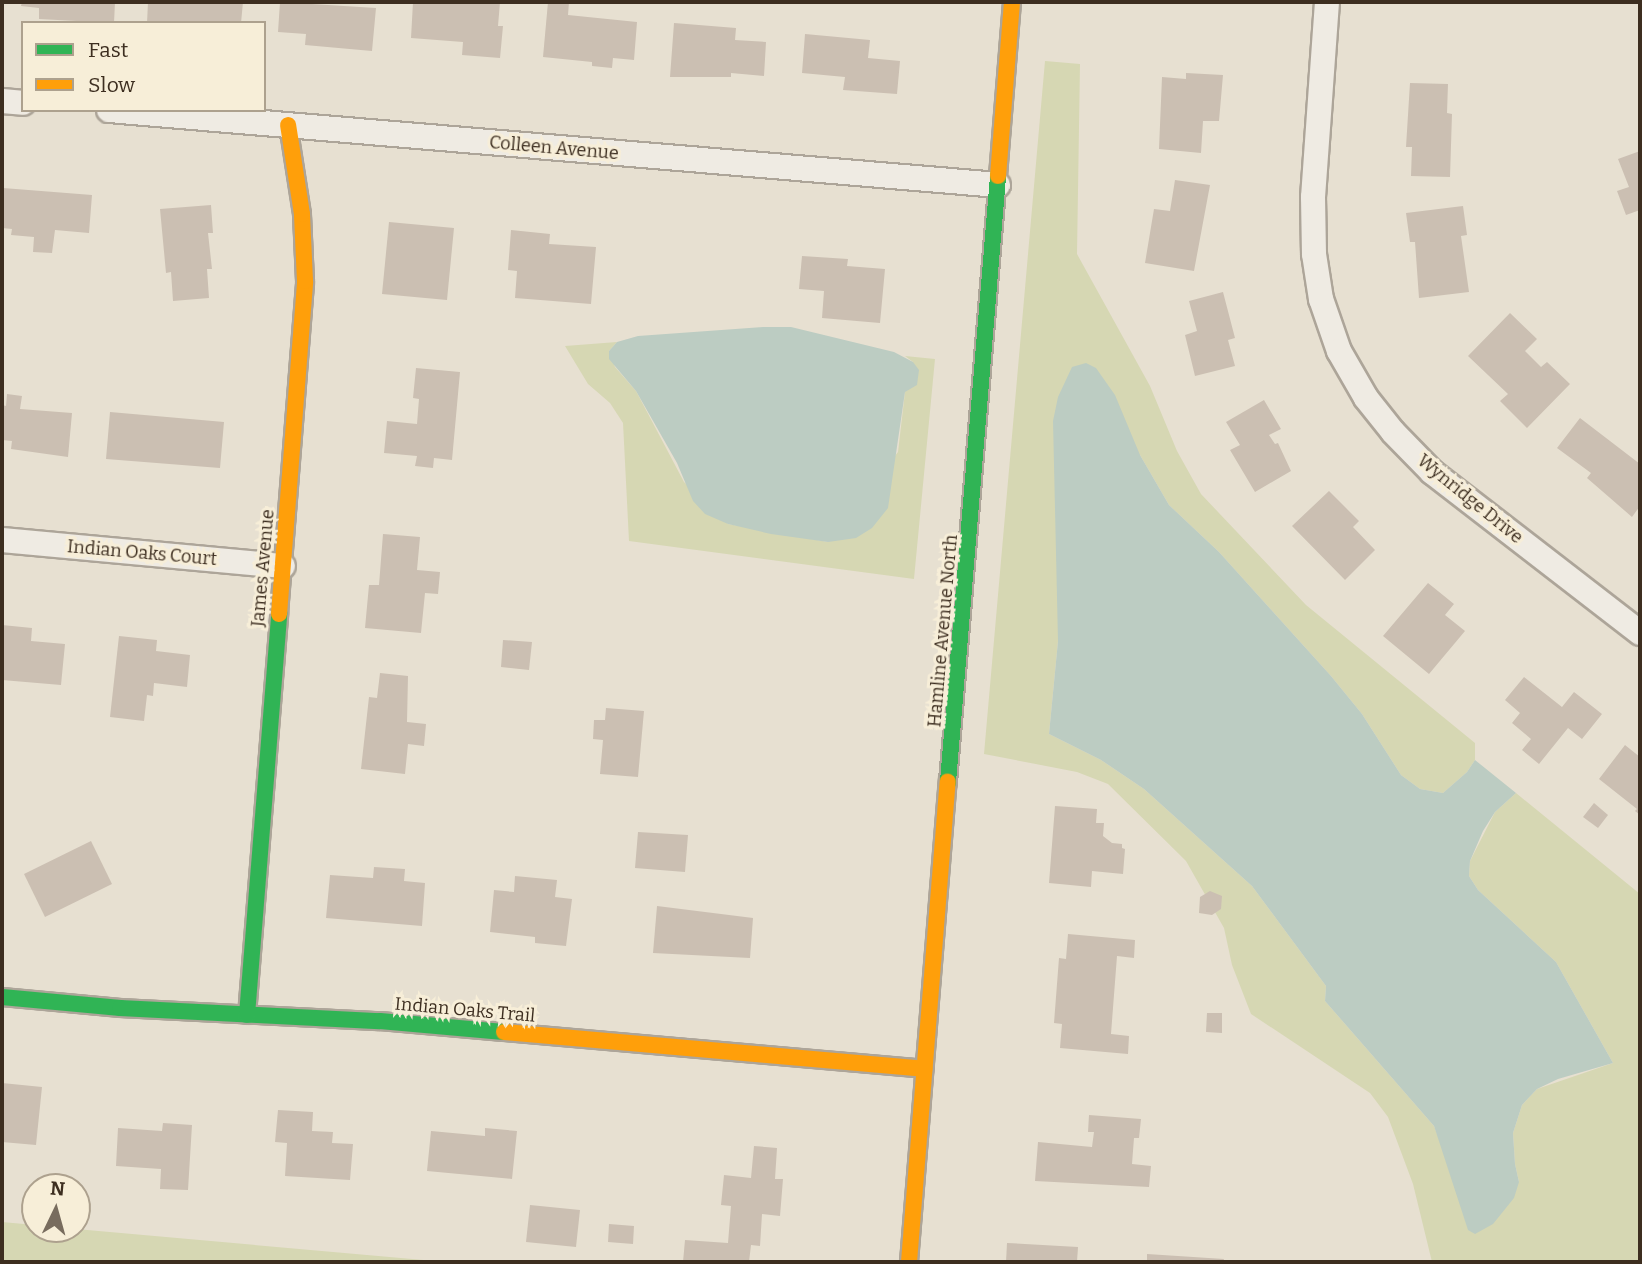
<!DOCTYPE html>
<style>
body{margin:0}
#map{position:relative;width:1642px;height:1264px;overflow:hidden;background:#e7e0d1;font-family:Bitter,serif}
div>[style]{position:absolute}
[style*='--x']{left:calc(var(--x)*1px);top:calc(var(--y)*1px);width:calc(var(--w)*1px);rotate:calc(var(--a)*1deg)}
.green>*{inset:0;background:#d6d7b3}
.water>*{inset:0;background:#bcccc2}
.building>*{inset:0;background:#cbbfb2}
.roads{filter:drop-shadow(2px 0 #ada599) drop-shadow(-2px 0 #ada599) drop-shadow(0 2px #ada599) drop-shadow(0 -2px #ada599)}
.street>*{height:24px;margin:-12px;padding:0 12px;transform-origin:12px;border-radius:12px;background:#efebe3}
.fast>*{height:16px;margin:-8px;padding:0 8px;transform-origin:8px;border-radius:8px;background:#30b455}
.slow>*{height:16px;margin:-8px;padding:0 8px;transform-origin:8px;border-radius:8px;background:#ff9f0a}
span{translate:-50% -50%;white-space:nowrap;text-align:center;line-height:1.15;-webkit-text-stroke:6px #f7eed8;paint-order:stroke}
.street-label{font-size:18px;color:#3d2e20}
.frame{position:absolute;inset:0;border:4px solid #3d2e20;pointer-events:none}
.legend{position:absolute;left:21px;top:21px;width:245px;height:91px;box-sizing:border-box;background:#f7eed8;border:2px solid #ada18e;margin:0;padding:9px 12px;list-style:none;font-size:21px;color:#3d2e20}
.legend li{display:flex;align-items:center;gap:14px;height:35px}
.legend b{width:35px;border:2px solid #ada18e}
.north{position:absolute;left:21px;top:1173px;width:70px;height:70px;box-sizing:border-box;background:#f7eed8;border:2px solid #ada18e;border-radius:50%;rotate:5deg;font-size:19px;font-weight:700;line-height:28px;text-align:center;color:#3d2e20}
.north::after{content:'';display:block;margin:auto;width:24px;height:32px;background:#786c5e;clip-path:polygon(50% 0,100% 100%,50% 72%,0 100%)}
</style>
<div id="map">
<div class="green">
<div style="clip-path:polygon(1045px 61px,1080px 64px,1077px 254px,1150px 386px,1177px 451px,1201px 494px,1306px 605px,1475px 743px,1475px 760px,1467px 772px,1443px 793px,1420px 789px,1401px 775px,1362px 714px,1331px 676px,1219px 552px,1169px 505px,1140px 455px,1058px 641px,1049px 734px,1101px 760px,1144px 789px,1252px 886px,1326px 986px,1325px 1001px,1434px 1126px,1448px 1163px,1519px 1182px,1515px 1164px,1513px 1133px,1522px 1105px,1537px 1089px,1613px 1063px,1556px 962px,1478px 890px,1469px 876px,1470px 861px,1495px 812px,1516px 793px,1640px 894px,1640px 1262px,1432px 1262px,1413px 1184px,1388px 1117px,1370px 1093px,1251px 1014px,1232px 965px,1224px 928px,1186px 861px,1108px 784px,1077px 772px,984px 754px)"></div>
<div style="clip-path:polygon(617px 342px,609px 351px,615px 367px,636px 391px,684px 482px,728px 524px,828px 542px,898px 452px,905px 392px,913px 362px,905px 356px,935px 359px,914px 579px,629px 541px,623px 423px,610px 403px,588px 384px,565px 346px)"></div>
<div style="clip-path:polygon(2px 1222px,35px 1225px,35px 1229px,76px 1229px,446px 1262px,2px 1262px)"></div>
</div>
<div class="water">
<div style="clip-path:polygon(763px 327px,791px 327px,894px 352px,913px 362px,919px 370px,917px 385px,905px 392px,888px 508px,872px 528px,856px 538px,828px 542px,771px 534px,728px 524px,705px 514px,693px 501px,677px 463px,636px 391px,609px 359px,609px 351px,617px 342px,638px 336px)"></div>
<div style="clip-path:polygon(1086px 363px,1096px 368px,1115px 395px,1140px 455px,1169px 505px,1219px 552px,1331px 676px,1362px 714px,1401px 775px,1420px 789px,1443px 793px,1467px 772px,1475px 760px,1516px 793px,1495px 812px,1483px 831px,1470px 861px,1469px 876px,1478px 890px,1556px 962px,1613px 1063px,1558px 1079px,1537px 1089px,1522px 1105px,1513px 1133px,1515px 1164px,1519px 1182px,1514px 1198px,1493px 1224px,1475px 1234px,1468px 1230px,1434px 1126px,1325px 1001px,1326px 986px,1252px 886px,1144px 789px,1101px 760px,1049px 734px,1058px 641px,1053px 421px,1058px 397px,1072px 367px)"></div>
</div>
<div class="building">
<div style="clip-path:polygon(22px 2px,115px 2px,114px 23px,39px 19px,39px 8px,21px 6px)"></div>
<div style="clip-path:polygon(148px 2px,243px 2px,241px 23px,147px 23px)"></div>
<div style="clip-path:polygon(280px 2px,376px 8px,372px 51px,305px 45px,306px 34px,278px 32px)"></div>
<div style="clip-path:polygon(413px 2px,500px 2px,498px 26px,503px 26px,500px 58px,462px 55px,463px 42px,411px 38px)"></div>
<div style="clip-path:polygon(548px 2px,569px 2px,568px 15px,637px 22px,634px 60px,613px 58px,612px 68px,592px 66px,592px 62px,543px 57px)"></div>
<div style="clip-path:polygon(674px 23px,736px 28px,735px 40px,766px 42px,764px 76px,731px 73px,731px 77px,670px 77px)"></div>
<div style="clip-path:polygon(805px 34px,870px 40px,868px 58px,900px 61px,897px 94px,843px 90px,845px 77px,802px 73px)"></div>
<div style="clip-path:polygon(1186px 73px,1223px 75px,1219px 121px,1203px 121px,1201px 153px,1159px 149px,1162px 77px,1186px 79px)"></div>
<div style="clip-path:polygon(1410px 83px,1448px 84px,1447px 113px,1452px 114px,1450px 177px,1411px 176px,1412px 147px,1406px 147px)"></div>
<div style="clip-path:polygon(1640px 151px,1640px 210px,1626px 215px,1617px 191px,1629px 187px,1618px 159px)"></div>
<div style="clip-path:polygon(1175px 180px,1210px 185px,1194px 271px,1145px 263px,1154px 209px,1170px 211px)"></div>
<div style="clip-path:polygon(3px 188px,92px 195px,89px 233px,55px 230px,52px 253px,33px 252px,34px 237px,11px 235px,12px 229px,2px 228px)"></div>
<div style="clip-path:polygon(211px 205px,213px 233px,208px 233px,212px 269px,207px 269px,209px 298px,173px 301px,171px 272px,166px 273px,160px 209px)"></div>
<div style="clip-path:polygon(1463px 206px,1467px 235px,1461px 236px,1469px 292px,1419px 298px,1415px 242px,1410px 242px,1406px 213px)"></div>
<div style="clip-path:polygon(389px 222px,454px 228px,447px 300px,382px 294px)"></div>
<div style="clip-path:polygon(511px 230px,550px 234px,549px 244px,596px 247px,591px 304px,515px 298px,517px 271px,508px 270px)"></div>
<div style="clip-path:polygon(802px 256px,848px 259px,847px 266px,885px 269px,880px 323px,822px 318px,824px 291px,799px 289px)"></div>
<div style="clip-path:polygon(1223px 292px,1235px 338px,1228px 340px,1235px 366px,1195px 376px,1185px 335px,1197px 331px,1189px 301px)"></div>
<div style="clip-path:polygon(1510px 313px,1537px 339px,1525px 351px,1541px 367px,1547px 362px,1570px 384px,1527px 428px,1500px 401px,1508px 394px,1468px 356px)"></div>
<div style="clip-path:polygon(416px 368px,460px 372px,452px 460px,434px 458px,433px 468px,415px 466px,417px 456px,384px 453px,387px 421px,417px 424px,419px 399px,413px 398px)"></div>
<div style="clip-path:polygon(7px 394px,22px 396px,20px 409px,72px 413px,68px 457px,11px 449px,12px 441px,2px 440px,2px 405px,6px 406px)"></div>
<div style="clip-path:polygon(1264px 400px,1281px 429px,1269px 435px,1275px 444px,1278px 443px,1291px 471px,1255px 492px,1230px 450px,1240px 445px,1226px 422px)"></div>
<div style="clip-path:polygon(110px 412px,224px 422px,220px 468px,106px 459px)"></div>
<div style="clip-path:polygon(1580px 418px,1640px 464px,1640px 506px,1632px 517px,1587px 478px,1591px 473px,1557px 448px)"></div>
<div style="clip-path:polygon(1329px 491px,1359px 521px,1353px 527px,1375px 550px,1345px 580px,1292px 526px)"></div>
<div style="clip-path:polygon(383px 534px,420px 537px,417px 570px,440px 572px,438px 594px,425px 593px,421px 633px,365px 628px,369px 585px,379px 585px)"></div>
<div style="clip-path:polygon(1428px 583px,1454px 604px,1445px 615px,1465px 631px,1429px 674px,1383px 636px)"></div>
<div style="clip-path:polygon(2px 625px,32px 628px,31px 641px,65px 644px,61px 685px,2px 680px)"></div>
<div style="clip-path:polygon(119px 636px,157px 640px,156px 651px,190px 655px,187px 687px,154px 683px,153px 696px,147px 695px,144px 721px,110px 717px)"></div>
<div style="clip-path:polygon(503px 640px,532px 642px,529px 670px,501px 667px)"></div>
<div style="clip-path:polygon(380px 673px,408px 676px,407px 722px,426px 724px,424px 746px,408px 744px,405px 774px,361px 769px,369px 697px,377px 698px)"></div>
<div style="clip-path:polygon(1524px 677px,1562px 707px,1574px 692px,1602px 714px,1582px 739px,1568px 728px,1539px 764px,1522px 750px,1531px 739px,1512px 723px,1520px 713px,1505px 700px)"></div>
<div style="clip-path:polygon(606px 708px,644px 711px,638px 777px,600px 774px,603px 740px,593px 739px,594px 720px,605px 720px)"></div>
<div style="clip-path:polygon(1625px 745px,1640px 757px,1640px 815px,1635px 811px,1637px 809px,1599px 779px)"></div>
<div style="clip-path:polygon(1594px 803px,1608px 815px,1598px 828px,1583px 817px)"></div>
<div style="clip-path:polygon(1055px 806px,1097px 809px,1096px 823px,1104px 823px,1103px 836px,1112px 843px,1122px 844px,1122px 848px,1125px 849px,1123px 874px,1092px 871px,1091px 887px,1049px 883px)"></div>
<div style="clip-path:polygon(638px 832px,688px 835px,685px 872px,635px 868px)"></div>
<div style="clip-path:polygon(91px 841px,112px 884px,45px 917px,24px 874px)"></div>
<div style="clip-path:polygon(374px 867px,405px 869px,404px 881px,425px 883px,422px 926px,326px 918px,330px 875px,373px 878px)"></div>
<div style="clip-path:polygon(515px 876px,557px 880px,555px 897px,572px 899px,566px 946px,535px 943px,535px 937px,490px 932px,494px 890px,514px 892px)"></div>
<div style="clip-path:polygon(1210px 891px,1222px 896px,1221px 909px,1212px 915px,1199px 913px,1200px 897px)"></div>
<div style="clip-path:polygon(657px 906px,753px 918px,750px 958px,653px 953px)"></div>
<div style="clip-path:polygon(1068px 934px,1135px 940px,1134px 958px,1117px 956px,1111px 1034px,1129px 1036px,1128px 1054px,1060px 1048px,1062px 1024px,1054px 1023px,1059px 958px,1066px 959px)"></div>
<div style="clip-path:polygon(1207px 1013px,1222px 1013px,1222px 1033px,1206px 1032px)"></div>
<div style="clip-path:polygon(2px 1083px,42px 1087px,36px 1145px,2px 1142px)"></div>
<div style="clip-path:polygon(278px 1110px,313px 1112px,312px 1131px,333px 1132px,332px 1143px,353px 1144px,350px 1180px,285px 1176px,287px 1143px,275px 1142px)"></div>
<div style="clip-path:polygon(1089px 1115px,1141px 1119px,1139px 1138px,1134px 1138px,1132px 1164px,1151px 1166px,1149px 1187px,1035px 1181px,1038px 1142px,1092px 1147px,1094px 1132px,1088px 1132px)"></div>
<div style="clip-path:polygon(163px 1123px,192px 1125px,188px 1190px,160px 1189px,161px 1169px,116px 1166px,118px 1128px,162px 1131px)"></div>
<div style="clip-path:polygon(485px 1128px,517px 1131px,512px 1179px,427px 1171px,431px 1131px,485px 1136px)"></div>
<div style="clip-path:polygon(754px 1146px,777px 1148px,775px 1179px,783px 1179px,780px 1216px,762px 1214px,760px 1246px,751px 1245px,749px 1262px,683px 1262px,685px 1240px,728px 1243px,731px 1206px,721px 1205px,724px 1175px,751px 1178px)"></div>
<div style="clip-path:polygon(530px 1205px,580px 1210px,576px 1247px,526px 1242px)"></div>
<div style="clip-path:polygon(609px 1224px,634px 1226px,633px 1244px,608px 1242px)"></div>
<div style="clip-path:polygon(1007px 1243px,1078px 1247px,1077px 1262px,1006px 1262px)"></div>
<div style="clip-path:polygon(1147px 1254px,1224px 1259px,1223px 1262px,1147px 1262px)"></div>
</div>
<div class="roads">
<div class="street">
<div style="--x:1327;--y:2;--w:196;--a:94.1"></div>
<div style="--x:1313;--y:197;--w:57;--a:89"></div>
<div style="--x:1314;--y:254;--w:46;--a:81.2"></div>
<div style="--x:1321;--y:299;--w:55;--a:70.9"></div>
<div style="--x:1339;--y:351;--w:54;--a:60.1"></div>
<div style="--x:1366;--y:398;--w:43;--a:51.5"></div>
<div style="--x:1393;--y:432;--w:56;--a:45.7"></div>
<div style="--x:1432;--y:472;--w:263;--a:37.7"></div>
<div style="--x:2;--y:101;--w:21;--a:5"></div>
<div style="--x:109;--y:110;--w:892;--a:4.82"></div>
<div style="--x:2;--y:540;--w:282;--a:5.3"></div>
</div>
<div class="fast">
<div style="--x:948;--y:782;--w:608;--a:-85.28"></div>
<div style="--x:2;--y:997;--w:119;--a:5.3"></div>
<div style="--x:120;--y:1008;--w:260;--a:2.9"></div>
<div style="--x:380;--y:1021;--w:124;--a:5.1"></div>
<div style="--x:247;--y:1015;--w:402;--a:-85.4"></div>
</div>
<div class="slow">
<div style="--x:998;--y:176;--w:175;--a:-85.4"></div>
<div style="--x:279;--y:614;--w:334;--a:-85.5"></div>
<div style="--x:305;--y:281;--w:67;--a:-92.6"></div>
<div style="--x:302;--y:214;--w:90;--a:-98.9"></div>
<div style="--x:504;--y:1032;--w:422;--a:5"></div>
<div style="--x:909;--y:1262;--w:482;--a:-85.4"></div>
</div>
</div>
<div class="street-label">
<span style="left:554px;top:148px;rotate:5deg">Colleen Avenue</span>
<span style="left:1470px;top:499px;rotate:39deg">Wynridge Drive</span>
<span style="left:142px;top:553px;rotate:5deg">Indian Oaks Court</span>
<span style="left:263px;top:568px;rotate:-85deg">James Avenue</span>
<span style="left:943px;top:631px;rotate:-85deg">Hamline Avenue North</span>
<span style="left:465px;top:1010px;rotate:5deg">Indian Oaks Trail</span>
</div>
<div class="frame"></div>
<ul class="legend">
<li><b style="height:9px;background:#30b455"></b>Fast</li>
<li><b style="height:9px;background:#ff9f0a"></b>Slow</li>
</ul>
<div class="north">N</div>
</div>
